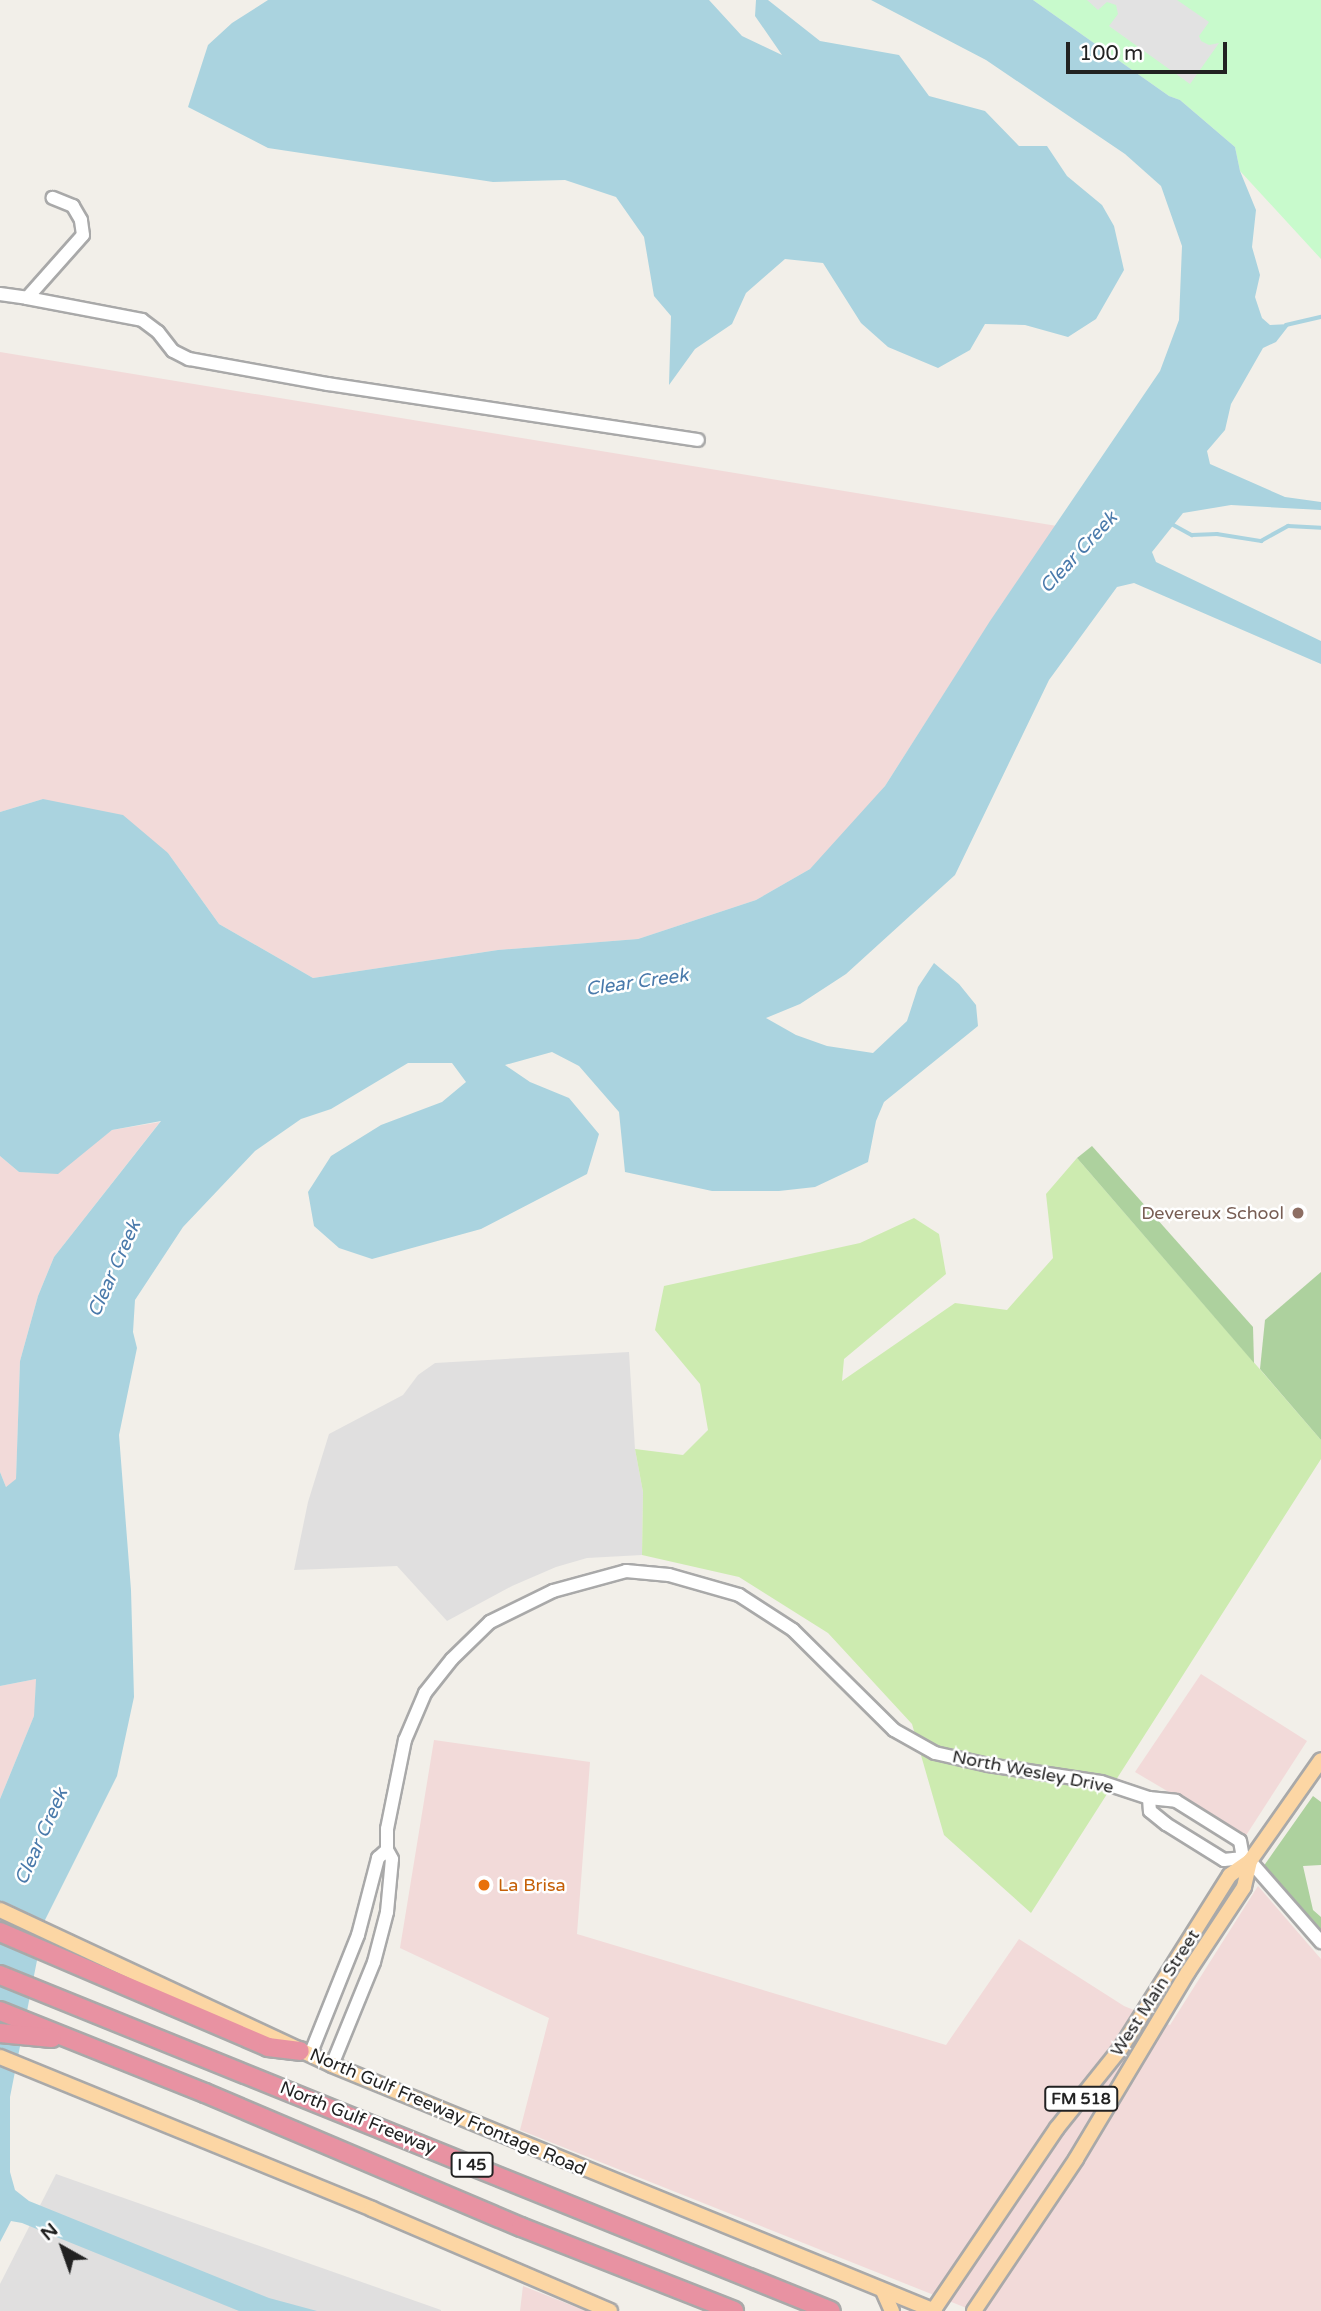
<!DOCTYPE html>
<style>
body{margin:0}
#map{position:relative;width:1321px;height:2311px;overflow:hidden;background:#f2efe9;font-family:"Varela Round",sans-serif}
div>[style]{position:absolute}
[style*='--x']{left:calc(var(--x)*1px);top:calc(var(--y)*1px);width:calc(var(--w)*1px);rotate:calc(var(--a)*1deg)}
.residential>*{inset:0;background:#e0dfdf}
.commercial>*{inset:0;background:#f2dad9}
.grass>*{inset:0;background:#cdebb0}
.forest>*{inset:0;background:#add19e}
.park>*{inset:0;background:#c8facc}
.parking>*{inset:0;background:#e2e2e2}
.water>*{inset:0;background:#aad3df}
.stream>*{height:3.5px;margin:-1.75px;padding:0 1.75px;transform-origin:1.75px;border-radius:1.75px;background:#aad3df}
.roads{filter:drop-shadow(2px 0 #a9a9a9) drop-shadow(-2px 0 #a9a9a9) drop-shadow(0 2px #a9a9a9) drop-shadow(0 -2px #a9a9a9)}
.minor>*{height:12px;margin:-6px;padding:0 6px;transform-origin:6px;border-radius:6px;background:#fff}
.major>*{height:14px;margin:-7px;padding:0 7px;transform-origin:7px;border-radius:7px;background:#fcd6a4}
.highway>*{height:18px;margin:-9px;padding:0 9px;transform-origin:9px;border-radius:9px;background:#e892a2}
.dots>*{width:19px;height:19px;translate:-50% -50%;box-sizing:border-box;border:4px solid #fff;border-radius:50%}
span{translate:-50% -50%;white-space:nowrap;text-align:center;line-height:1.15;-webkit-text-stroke:5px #fff;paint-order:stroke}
.shield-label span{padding:2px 5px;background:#fff;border:2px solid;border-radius:5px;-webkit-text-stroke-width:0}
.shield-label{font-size:16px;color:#222;font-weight:700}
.education-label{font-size:18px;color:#785e54}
.right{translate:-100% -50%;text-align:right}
.street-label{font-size:18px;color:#222}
.food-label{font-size:18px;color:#c56008}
.left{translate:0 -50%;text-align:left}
.water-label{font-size:19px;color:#4a7aab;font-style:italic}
.north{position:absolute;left:28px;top:2213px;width:70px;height:70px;-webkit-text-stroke:5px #fff;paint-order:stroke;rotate:320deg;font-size:19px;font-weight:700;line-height:28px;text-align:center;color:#222}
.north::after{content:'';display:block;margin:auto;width:24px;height:32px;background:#222;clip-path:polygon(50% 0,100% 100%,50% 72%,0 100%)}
.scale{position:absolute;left:1066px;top:42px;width:161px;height:32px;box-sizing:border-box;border:4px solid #222;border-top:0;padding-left:9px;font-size:21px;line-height:24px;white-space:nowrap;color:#222;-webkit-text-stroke:5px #fff;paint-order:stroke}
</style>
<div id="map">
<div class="residential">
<div style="clip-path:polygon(629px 1352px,635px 1449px,643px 1492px,642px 1555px,587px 1558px,556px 1567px,512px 1586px,447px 1621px,397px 1566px,294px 1570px,308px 1502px,329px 1434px,403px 1395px,418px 1375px,435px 1363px)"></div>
<div style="clip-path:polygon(56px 2174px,441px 2310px,441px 2311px,0 2311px,0 2284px)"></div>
</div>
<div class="commercial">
<div style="clip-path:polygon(0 352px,1057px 526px,1001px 605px,885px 786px,851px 828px,810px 869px,756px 900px,638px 939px,498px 950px,313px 978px,219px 924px,168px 853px,43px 799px,0 812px)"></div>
<div style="clip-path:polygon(160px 1122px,54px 1257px,38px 1296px,20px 1361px,16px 1480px,6px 1487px,0 1472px,0 1156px,19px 1172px,54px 1173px,112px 1130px)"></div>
<div style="clip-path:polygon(1201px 1674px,1307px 1741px,1245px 1837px,1135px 1772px)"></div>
<div style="clip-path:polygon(36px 1679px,35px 1714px,0 1799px,0 1686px)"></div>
<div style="clip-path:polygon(434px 1740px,590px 1762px,577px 1934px,946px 2045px,1019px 1939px,1124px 2006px,1170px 2025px,1258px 1886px,1321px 1959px,1321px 2311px,974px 2311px,520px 2130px,549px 2018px,400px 1948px)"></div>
<div style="clip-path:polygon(523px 2286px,586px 2311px,520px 2311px)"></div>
</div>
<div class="grass">
<div style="clip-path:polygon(1077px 1158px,1321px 1440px,1321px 1459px,1031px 1913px,944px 1835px,912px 1724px,828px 1633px,739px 1577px,642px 1555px,643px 1492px,635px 1449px,683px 1455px,708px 1430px,700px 1384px,655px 1330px,664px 1286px,860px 1243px,914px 1218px,939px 1234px,946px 1274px,844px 1359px,842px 1381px,955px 1303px,1007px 1310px,1053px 1258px,1046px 1194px)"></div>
</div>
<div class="forest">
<div style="clip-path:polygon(1092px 1146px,1253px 1327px,1254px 1363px,1077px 1158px)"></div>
<div style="clip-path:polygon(1321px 1272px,1321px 1440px,1260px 1369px,1265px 1320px)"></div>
<div style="clip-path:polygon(1313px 1796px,1321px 1802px,1321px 1865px,1303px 1866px,1313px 1910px,1321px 1917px,1321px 1934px,1263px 1867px)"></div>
</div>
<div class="park">
<div style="clip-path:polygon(1033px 0,1321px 0,1321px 259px,1240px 171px,1235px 147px,1180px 100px,1169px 96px)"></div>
</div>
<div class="parking">
<div style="clip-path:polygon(1087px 0,1177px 0,1209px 22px,1199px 36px,1201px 41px,1209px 45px,1219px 43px,1190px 84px,1109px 26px,1118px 14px,1116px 5px,1107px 2px,1098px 10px)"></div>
</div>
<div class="water">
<div style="clip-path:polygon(268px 0,709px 0,742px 36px,782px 55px,755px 16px,756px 0,768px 0,820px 41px,899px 55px,929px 96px,985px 111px,1019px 146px,1047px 146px,1067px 176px,1102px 205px,1114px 226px,1124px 270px,1096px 319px,1068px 337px,1025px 325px,985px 324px,970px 350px,938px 368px,888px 347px,861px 323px,823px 263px,785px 259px,746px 293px,732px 324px,695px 349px,669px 385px,671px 316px,654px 296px,644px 237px,616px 197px,565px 180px,493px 182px,268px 148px,188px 107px,208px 45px,232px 23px)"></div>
<div style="clip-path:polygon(871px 0,1033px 0,1169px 96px,1180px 100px,1235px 147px,1240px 171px,1256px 210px,1252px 247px,1260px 275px,1255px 297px,1262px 318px,1270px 325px,1290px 324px,1276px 342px,1263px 348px,1231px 404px,1225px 430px,1207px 451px,1210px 464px,1285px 497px,1321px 502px,1321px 510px,1231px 505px,1183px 513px,1152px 552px,1156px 562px,1321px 641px,1321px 664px,1134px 583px,1117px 587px,1049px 680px,955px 875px,846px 974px,800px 1004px,766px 1018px,796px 1035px,827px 1046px,873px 1053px,907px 1021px,918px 987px,934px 963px,959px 984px,976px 1005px,978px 1026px,884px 1102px,876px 1121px,868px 1162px,815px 1187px,779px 1191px,712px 1191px,625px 1172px,619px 1112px,579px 1066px,552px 1052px,505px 1065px,530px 1082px,569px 1098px,599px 1134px,587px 1174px,481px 1229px,372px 1259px,339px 1248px,314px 1226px,308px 1192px,331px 1156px,381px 1125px,442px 1102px,466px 1082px,452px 1063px,408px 1063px,331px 1109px,301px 1119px,255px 1151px,183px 1227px,135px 1300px,133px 1332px,137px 1348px,119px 1435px,131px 1590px,134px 1697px,117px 1776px,45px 1920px,10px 2097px,10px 2172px,15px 2190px,29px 2201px,269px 2298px,317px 2311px,239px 2311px,22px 2223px,11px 2221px,0 2242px,0 1799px,34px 1716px,36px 1679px,0 1686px,0 1472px,6px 1487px,16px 1479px,20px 1361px,38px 1296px,54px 1257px,161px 1121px,112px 1130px,58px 1174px,19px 1172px,0 1156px,0 812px,43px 799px,123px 815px,168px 853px,219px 924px,313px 978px,498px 950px,638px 939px,756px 900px,810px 869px,885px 786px,990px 621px,1160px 371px,1179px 320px,1182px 246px,1161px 186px,1125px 154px,986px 60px)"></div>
</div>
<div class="stream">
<div style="--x:1286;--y:325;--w:36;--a:-13"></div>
<div style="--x:1170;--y:523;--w:25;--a:29"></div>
<div style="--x:1192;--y:535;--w:25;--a:-2"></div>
<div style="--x:1217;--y:534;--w:45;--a:9"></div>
<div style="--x:1261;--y:541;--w:31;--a:-29"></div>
<div style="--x:1288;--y:526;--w:33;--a:3"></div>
</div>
<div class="roads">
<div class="minor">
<div style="--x:0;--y:294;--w:27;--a:8"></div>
<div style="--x:27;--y:298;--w:84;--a:-48.4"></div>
<div style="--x:83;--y:235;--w:15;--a:-98"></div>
<div style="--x:81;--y:220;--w:16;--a:-120"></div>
<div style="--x:73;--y:206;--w:22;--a:-158"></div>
<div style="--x:27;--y:298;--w:117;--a:10.8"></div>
<div style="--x:142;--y:320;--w:20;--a:37"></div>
<div style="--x:158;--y:332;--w:24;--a:52"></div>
<div style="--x:173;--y:351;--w:18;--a:27"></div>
<div style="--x:189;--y:359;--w:141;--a:10.2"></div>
<div style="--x:328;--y:384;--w:374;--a:8.6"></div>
<div style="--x:1149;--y:1798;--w:13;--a:86"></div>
<div style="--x:1150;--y:1811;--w:21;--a:39"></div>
<div style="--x:1166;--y:1824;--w:68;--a:31.8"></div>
<div style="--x:1224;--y:1860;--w:19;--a:-6"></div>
<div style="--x:1243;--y:1858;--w:8;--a:23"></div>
<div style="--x:1250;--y:1861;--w:108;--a:48.8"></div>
<div style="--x:310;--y:2055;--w:129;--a:-68.2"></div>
<div style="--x:358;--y:1935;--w:80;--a:-75.4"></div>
<div style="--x:378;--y:1858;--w:12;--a:-42"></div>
<div style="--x:332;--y:2065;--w:111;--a:-67.8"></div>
<div style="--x:374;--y:1962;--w:52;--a:-75.4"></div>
<div style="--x:387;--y:1912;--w:53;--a:-84.6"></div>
<div style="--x:392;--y:1859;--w:10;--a:-119"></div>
<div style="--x:387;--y:1850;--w:21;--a:-90"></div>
<div style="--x:387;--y:1829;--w:91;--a:-78.6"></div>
<div style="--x:405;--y:1740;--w:51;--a:-66.9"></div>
<div style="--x:425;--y:1693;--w:43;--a:-51.5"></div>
<div style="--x:452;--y:1659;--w:53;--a:-44.2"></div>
<div style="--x:490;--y:1622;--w:70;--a:-26.2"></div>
<div style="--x:553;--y:1591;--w:76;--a:-15.3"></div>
<div style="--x:626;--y:1571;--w:43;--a:5.3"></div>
<div style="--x:669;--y:1575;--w:73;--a:15.9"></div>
<div style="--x:739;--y:1595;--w:64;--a:32.9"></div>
<div style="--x:793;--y:1630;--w:142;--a:44.7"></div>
<div style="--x:894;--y:1730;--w:47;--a:29.3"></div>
<div style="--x:935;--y:1753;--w:54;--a:12.8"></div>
<div style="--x:988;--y:1765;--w:114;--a:8.6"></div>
<div style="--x:1101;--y:1782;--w:51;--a:18.4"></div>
<div style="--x:1149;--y:1798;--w:27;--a:6"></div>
<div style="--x:1176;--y:1801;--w:75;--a:32"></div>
<div style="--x:1240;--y:1841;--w:17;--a:80"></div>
</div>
<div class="major">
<div style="--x:0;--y:1910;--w:366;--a:25"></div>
<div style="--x:332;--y:2065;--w:651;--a:22.19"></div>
<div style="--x:0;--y:2057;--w:402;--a:22.2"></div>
<div style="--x:372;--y:2209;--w:259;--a:23.2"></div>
<div style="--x:883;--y:2291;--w:22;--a:66"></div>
<div style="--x:933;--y:2311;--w:221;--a:-55.9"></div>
<div style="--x:1057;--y:2128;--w:102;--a:-51.3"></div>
<div style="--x:1121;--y:2048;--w:204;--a:-57.8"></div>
<div style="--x:1230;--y:1875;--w:24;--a:-35"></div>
<div style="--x:1250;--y:1861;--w:123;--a:-54.9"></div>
<div style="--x:974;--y:2311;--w:183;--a:-56.1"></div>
<div style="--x:1076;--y:2159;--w:218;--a:-59.1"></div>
<div style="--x:1188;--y:1972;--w:102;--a:-56.6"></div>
<div style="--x:1244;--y:1887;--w:27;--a:-77"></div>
</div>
<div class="highway">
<div style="--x:0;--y:1932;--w:292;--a:23.2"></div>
<div style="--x:268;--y:2047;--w:32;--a:7"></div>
<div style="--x:0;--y:1975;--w:896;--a:22.02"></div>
<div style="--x:0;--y:2011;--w:221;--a:21.8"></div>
<div style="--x:205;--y:2093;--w:343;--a:23"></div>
<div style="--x:521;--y:2227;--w:229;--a:21.5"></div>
<div style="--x:0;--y:2033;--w:52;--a:5.5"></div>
</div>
</div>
<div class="dots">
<div style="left:1298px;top:1213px;background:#8d6e63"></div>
<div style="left:484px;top:1885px;background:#e8710a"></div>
</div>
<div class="shield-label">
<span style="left:1081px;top:2099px">FM 518</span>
<span style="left:472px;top:2165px">I 45</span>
</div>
<div class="education-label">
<span class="right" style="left:1284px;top:1213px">Devereux School</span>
</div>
<div class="street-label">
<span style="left:1033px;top:1772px;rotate:11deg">North Wesley Drive</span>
<span style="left:1155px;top:1993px;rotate:-57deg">West Main Street</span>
<span style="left:448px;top:2112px;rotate:23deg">North Gulf Freeway Frontage Road</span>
<span style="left:358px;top:2118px;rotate:22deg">North Gulf Freeway</span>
</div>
<div class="food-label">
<span class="left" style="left:498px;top:1885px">La Brisa</span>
</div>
<div class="water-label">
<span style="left:1079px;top:553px;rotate:-47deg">Clear Creek</span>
<span style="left:637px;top:983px;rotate:-8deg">Clear Creek</span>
<span style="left:115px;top:1269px;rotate:-66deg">Clear Creek</span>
<span style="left:42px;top:1837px;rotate:-66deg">Clear Creek</span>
</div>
<div class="north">N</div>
<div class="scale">100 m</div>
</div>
